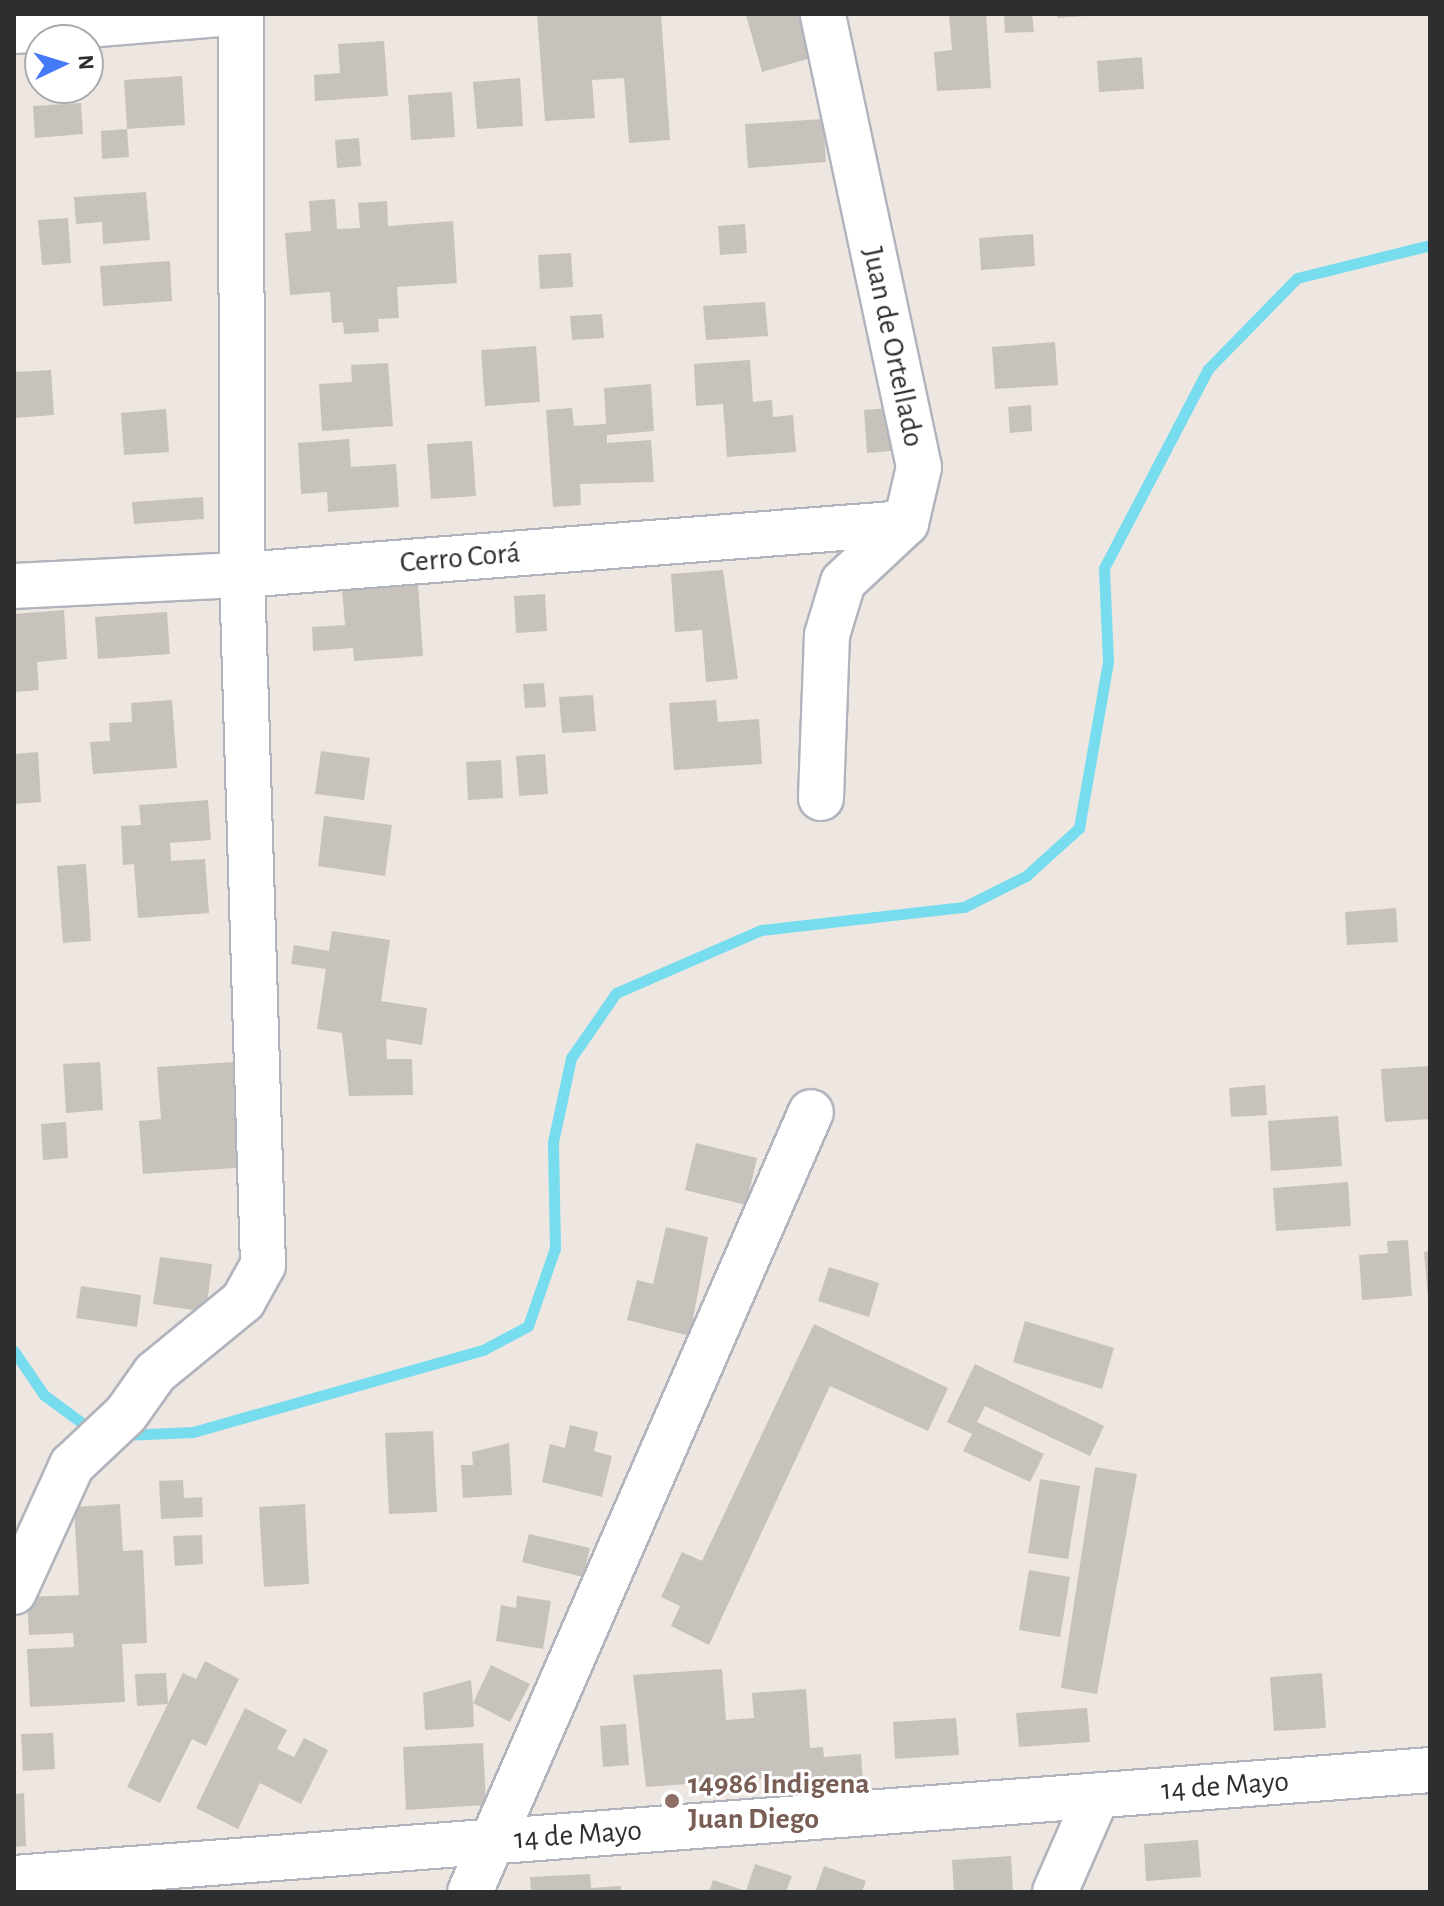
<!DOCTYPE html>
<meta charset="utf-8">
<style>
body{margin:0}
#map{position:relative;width:1444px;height:1906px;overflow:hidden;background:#eee7e1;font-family:"Alegreya Sans",sans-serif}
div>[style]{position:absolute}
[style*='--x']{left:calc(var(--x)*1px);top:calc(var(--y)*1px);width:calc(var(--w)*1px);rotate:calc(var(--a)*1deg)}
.stream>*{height:11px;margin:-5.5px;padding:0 5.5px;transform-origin:5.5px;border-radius:5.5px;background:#76dcee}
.building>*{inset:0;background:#c7c2bc}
.roads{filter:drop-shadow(2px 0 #b1b4bd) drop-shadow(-2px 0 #b1b4bd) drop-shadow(0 2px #b1b4bd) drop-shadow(0 -2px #b1b4bd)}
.minor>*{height:44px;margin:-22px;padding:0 22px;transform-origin:22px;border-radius:22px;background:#fff}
.dots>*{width:22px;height:22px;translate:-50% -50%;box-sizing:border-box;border:4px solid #fff;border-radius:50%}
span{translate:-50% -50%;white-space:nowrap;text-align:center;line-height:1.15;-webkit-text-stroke:6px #fff;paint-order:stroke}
.street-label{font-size:30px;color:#2e2e2e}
.education-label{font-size:30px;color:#785e54;font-weight:700}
.left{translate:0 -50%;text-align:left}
.frame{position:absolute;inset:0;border:16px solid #2e2e2e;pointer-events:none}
.north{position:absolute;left:24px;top:24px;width:80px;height:80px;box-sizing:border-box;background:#fff;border:2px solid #ababab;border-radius:50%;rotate:86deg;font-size:22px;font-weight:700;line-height:32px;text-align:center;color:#2e2e2e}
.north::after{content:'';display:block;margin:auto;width:28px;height:36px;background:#447af8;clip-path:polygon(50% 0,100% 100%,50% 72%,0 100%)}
</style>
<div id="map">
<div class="stream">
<div style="--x:14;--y:1351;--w:53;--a:55.7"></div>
<div style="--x:44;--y:1395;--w:61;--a:36.3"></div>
<div style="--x:122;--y:1435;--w:71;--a:-2.4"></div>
<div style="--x:193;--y:1432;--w:301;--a:-15.8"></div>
<div style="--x:483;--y:1350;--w:51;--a:-28.1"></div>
<div style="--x:528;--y:1326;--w:83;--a:-70.9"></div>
<div style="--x:555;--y:1248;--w:106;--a:-91.1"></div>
<div style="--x:553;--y:1142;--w:86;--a:-77.9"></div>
<div style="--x:571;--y:1058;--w:79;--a:-55.3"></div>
<div style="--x:616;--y:993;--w:158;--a:-23.5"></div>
<div style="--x:761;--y:930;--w:204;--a:-6.5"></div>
<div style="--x:964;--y:907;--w:69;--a:-26.6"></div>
<div style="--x:1026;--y:876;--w:72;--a:-42.2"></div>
<div style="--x:1079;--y:828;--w:169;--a:-80.1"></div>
<div style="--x:1108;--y:661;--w:93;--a:-92.5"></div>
<div style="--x:1104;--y:568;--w:225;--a:-62.4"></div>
<div style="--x:1208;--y:369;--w:127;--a:-45.6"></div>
<div style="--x:1297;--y:278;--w:137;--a:-13.9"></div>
</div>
<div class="building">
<div style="clip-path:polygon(537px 14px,661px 14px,670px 140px,629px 143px,624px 78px,592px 80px,595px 118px,545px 121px)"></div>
<div style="clip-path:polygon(798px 14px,811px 58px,762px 72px,746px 15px)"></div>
<div style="clip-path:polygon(949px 14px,986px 14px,991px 88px,937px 91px,934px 52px,952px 50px)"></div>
<div style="clip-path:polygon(1004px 14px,1032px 14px,1034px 32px,1005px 33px)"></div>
<div style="clip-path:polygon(1057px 14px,1086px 14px,1086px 16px,1057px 18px)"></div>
<div style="clip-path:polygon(384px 41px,388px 96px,315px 101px,314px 75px,340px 73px,338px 44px)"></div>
<div style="clip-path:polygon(1142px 57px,1144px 89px,1099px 92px,1097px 61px)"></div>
<div style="clip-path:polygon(182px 76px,185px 125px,127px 129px,124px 80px)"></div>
<div style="clip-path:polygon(520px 78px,523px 126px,477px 129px,473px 82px)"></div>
<div style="clip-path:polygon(452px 92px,455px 137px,411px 140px,408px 95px)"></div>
<div style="clip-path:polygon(81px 103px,83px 134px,35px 138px,33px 106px)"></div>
<div style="clip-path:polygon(823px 119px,826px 162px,748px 168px,745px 124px)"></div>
<div style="clip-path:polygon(127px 129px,129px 157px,102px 159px,101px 131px)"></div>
<div style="clip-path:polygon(359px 138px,361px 166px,337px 168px,335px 140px)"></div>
<div style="clip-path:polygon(146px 192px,150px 240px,103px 244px,102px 222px,76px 224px,74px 197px)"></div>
<div style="clip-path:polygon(335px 199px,337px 229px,360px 228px,358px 203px,387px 201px,388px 226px,453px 221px,457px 283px,397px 287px,399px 318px,378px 319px,379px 332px,344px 334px,343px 322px,332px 323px,330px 292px,290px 295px,285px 233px,311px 231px,309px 201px)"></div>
<div style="clip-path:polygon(68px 218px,71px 263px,42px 265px,38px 220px)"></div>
<div style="clip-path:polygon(745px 224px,747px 253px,720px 255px,718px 226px)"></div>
<div style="clip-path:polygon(1033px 234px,1035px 266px,981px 270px,979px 238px)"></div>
<div style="clip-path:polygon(571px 253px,573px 287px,540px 289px,538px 255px)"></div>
<div style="clip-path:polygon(170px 261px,172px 301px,103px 306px,100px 266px)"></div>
<div style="clip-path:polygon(765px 302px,768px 336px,706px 340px,703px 306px)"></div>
<div style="clip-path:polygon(602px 314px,604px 338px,572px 340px,570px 316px)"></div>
<div style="clip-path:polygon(1055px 342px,1058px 385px,995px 389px,992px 347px)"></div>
<div style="clip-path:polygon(536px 346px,540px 402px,485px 406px,481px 350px)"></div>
<div style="clip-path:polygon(750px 360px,753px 402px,772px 400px,773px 417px,793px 415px,796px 452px,727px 457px,723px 404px,696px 406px,694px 364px)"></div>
<div style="clip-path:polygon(388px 363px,393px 426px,322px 431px,319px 384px,352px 382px,351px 365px)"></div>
<div style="clip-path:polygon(51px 370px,54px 415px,14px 418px,14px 372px)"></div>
<div style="clip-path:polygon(651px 384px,654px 431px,607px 435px,607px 443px,651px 440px,654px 482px,580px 484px,581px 505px,553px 507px,546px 410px,572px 408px,574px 426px,606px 424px,604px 388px)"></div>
<div style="clip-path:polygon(1031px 405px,1032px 431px,1010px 433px,1008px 407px)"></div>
<div style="clip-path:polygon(902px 407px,905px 450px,867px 453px,864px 410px)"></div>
<div style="clip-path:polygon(166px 409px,169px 452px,124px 455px,121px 413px)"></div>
<div style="clip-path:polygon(349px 439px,351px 467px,396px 464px,399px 507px,328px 512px,327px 492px,301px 494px,298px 443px)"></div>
<div style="clip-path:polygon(472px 441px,476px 496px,431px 499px,427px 444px)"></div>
<div style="clip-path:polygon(203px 497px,204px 519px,134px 524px,132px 502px)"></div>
<div style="clip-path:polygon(723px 570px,738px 679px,706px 682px,702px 630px,675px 632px,671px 574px)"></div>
<div style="clip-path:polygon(418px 584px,423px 656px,354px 661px,353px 648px,313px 651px,312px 627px,345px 625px,342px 589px)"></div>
<div style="clip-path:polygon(545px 594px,547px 631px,516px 633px,514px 596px)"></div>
<div style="clip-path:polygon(64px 610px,67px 659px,37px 662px,39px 690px,14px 692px,14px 614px)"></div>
<div style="clip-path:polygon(167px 612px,170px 654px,98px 659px,95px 617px)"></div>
<div style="clip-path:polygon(544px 683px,546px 707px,525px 708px,523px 684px)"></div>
<div style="clip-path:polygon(593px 695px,596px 731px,562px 733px,559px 697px)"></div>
<div style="clip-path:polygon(172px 700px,177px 768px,93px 774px,90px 742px,110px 741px,109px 723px,132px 722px,131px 703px)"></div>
<div style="clip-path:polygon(716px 700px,718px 722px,759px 719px,762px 764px,674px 770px,669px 703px)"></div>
<div style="clip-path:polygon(321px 751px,370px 758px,364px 800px,315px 794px)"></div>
<div style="clip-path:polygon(38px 752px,41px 802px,14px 804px,14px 754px)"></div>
<div style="clip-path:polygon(545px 754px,548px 794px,519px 796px,516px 756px)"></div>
<div style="clip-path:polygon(501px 760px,503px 798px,468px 800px,466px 762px)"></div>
<div style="clip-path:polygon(208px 800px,211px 840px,170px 843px,171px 861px,205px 859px,209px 913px,138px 918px,134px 864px,123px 865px,121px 826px,141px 825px,139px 805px)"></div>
<div style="clip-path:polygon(324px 816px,392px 825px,385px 876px,318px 866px)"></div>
<div style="clip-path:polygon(86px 864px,91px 941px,63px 943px,57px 866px)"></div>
<div style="clip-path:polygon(1396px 908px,1398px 942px,1347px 945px,1345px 912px)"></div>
<div style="clip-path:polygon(332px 931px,390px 940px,381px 1001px,427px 1008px,422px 1045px,386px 1039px,387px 1059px,412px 1059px,413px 1095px,349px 1096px,342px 1033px,317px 1029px,326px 969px,291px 964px,294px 945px,329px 951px)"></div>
<div style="clip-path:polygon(100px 1062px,103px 1110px,66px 1113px,63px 1064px)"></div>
<div style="clip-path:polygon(233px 1062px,250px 1167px,143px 1174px,139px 1121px,161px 1119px,157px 1067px)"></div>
<div style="clip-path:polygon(1430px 1066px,1430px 1119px,1385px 1122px,1381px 1069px)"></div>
<div style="clip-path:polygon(1265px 1085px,1267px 1115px,1231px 1117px,1229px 1088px)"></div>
<div style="clip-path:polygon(1338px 1116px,1342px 1166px,1271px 1171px,1268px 1121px)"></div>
<div style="clip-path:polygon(66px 1122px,68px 1158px,43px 1160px,41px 1124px)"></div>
<div style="clip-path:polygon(696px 1143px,757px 1158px,746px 1205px,685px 1190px)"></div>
<div style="clip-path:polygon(1348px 1182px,1351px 1226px,1276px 1231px,1273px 1188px)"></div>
<div style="clip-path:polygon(666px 1227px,708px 1237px,690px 1336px,627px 1320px,637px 1280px,653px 1284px)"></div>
<div style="clip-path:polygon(1408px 1240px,1412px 1296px,1362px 1300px,1359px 1255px,1388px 1253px,1387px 1241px)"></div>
<div style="clip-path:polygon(1430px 1251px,1430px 1298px,1428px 1298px,1424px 1252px)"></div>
<div style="clip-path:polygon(160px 1257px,212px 1264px,206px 1312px,153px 1304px)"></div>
<div style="clip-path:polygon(829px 1267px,879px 1283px,869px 1317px,818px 1301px)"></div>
<div style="clip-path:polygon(81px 1286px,141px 1295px,137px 1327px,76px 1318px)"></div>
<div style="clip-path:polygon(1025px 1321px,1114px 1348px,1102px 1389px,1013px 1362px)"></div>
<div style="clip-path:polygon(814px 1324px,948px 1388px,928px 1431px,830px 1386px,709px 1645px,671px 1626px,680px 1606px,661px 1597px,682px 1552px,702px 1561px)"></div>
<div style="clip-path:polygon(975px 1364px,1104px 1426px,1090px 1456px,985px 1406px,977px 1422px,1044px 1454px,1030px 1482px,963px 1451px,972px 1434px,947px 1422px)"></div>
<div style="clip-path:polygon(570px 1425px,598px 1432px,594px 1451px,612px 1456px,602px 1497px,542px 1482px,550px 1444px,565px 1448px)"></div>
<div style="clip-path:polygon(433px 1431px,437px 1512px,389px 1514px,385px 1433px)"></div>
<div style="clip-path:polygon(509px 1443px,512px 1495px,463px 1498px,461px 1465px,473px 1465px,472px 1452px)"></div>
<div style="clip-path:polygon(1095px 1467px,1137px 1474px,1097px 1694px,1061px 1688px)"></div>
<div style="clip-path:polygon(1040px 1479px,1080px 1486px,1068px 1559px,1028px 1553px)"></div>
<div style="clip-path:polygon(183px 1480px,184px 1498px,202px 1497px,203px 1517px,161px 1519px,159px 1481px)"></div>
<div style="clip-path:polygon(120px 1504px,123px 1551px,143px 1550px,147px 1643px,122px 1644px,125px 1702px,30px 1707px,27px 1649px,74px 1647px,73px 1633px,29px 1635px,27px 1597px,79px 1595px,74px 1507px)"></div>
<div style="clip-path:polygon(305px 1504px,309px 1584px,264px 1587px,259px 1507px)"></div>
<div style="clip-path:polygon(529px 1534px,590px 1548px,583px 1577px,522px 1562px)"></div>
<div style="clip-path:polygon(202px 1535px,203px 1564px,175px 1566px,173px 1536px)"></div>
<div style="clip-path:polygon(1029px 1570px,1070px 1577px,1060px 1637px,1019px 1630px)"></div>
<div style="clip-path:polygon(517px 1596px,551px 1601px,543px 1649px,496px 1641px,501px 1605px,516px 1608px)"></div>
<div style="clip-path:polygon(205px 1661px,239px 1679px,206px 1746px,192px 1739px,160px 1803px,127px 1787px,183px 1673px,196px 1679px)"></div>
<div style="clip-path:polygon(491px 1665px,530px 1684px,510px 1722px,473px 1703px,474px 1727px,425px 1730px,423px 1693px,471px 1680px,473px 1703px)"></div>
<div style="clip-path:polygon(722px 1669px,726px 1720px,754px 1718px,752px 1693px,806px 1689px,810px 1748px,823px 1747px,824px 1757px,861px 1754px,864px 1796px,827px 1798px,826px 1787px,800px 1789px,799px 1776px,646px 1787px,633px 1675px)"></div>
<div style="clip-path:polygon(166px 1673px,168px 1704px,137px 1706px,135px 1674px)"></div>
<div style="clip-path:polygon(1322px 1673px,1326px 1728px,1274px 1731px,1270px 1677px)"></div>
<div style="clip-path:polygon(245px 1708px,287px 1730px,277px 1749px,294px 1757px,304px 1738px,328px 1750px,301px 1804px,260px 1783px,238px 1829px,196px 1808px)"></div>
<div style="clip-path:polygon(1087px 1708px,1090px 1742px,1019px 1747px,1016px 1713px)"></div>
<div style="clip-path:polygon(956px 1718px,959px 1755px,895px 1759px,893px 1722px)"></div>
<div style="clip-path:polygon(626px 1724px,629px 1765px,603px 1767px,600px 1726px)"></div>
<div style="clip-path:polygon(53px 1733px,55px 1769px,23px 1771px,21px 1734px)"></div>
<div style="clip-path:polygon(483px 1743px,486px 1805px,406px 1810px,403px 1747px)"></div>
<div style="clip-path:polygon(24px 1793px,26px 1846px,14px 1847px,14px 1794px)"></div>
<div style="clip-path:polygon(1198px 1840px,1201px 1877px,1146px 1881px,1144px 1844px)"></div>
<div style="clip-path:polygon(1011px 1856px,1013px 1892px,954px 1892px,952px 1860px)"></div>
<div style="clip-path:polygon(755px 1864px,792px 1876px,786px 1892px,709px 1892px,713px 1880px,746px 1891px)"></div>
<div style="clip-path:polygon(824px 1866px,866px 1881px,862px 1892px,815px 1892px)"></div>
<div style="clip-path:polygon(590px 1874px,591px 1888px,621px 1886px,621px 1892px,531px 1892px,530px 1877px)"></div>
</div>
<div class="roads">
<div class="minor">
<div style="--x:14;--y:31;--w:208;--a:-4.7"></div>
<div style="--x:14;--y:586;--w:228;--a:-2.8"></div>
<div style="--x:242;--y:575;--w:666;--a:-4.48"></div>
<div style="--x:821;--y:798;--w:163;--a:-87.9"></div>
<div style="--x:827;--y:635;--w:55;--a:-73.2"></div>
<div style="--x:843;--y:582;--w:86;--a:-43.1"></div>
<div style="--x:906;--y:523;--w:57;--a:-76.9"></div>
<div style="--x:919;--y:467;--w:463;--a:-102"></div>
<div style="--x:14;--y:1592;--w:140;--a:-65.5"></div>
<div style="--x:72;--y:1465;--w:74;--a:-43.4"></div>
<div style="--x:126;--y:1414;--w:50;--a:-54.7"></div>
<div style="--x:155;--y:1373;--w:114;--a:-39.3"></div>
<div style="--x:243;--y:1301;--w:41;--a:-60.9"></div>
<div style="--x:263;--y:1265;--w:690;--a:-91.74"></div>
<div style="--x:242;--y:575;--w:561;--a:-90.1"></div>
<div style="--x:14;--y:1878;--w:1420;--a:-4.36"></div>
<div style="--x:470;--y:1892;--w:851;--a:-66.39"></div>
<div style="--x:1055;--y:1892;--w:105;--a:-66.4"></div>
</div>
</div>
<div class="dots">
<div style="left:672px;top:1801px;background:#8d6e63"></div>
</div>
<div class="street-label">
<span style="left:893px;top:347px;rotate:78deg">Juan de Ortellado</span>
<span style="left:460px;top:558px;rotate:-5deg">Cerro Corá</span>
<span style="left:1225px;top:1786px;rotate:-4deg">14 de Mayo</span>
<span style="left:578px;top:1835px;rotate:-4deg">14 de Mayo</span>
</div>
<div class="education-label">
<span class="left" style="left:688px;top:1801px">14986 Indigena<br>Juan Diego</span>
</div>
<div class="frame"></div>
<div class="north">N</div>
</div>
